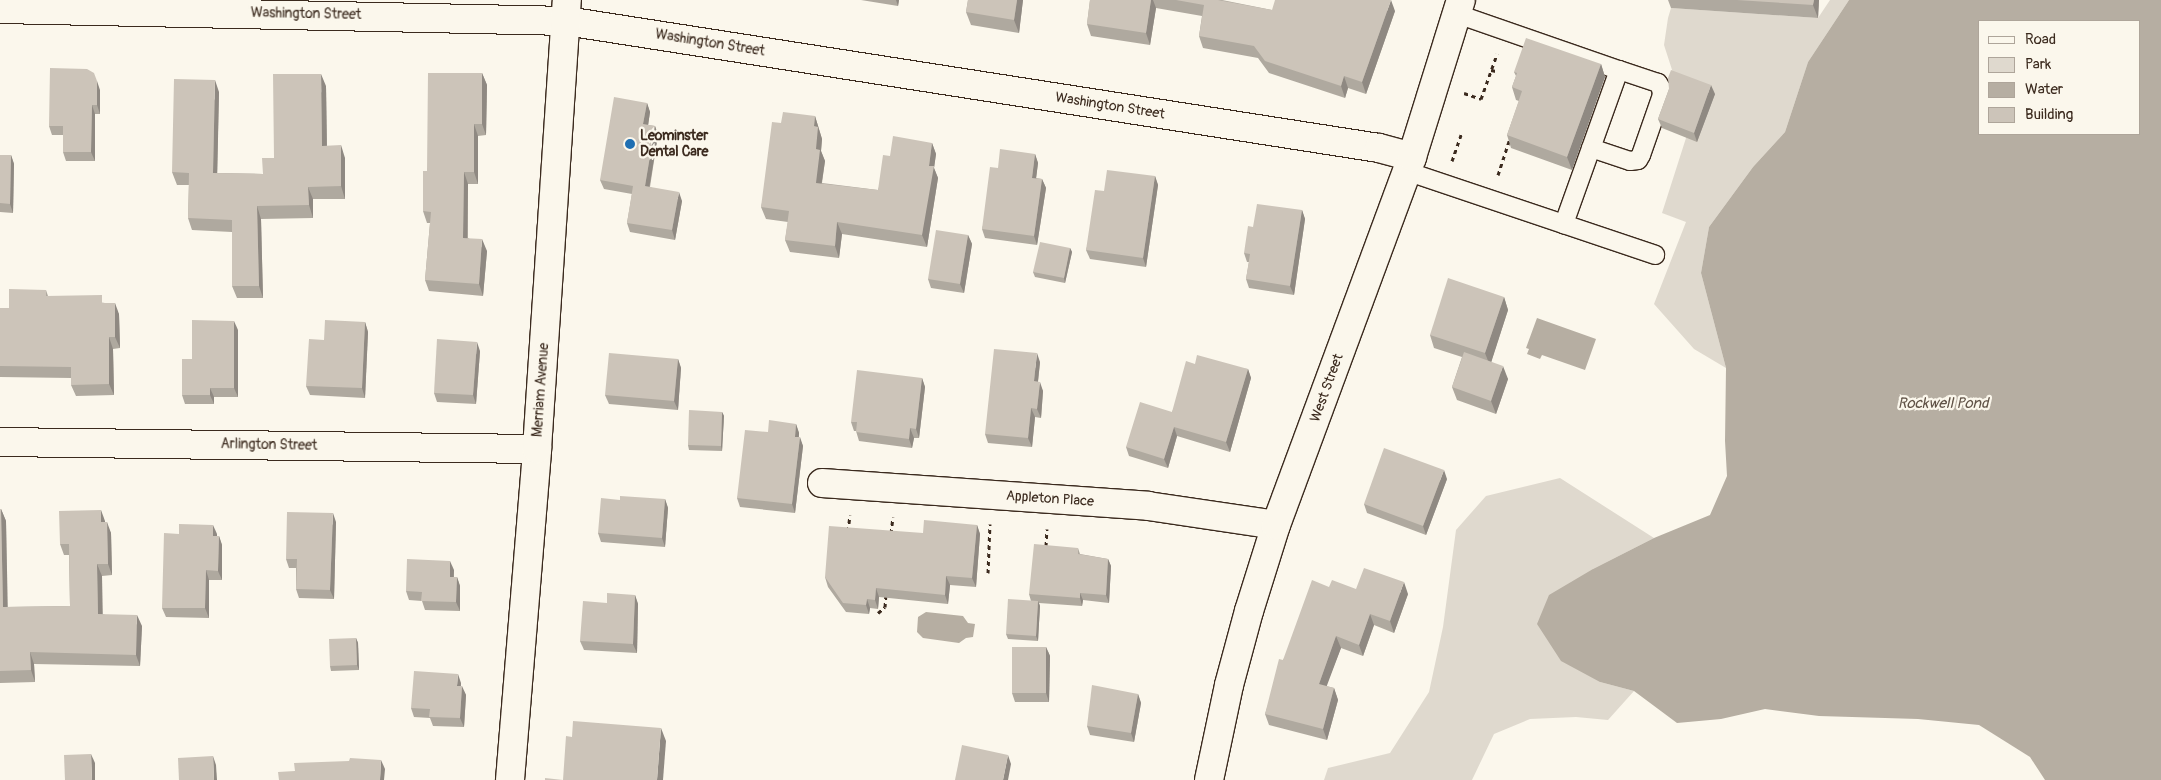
<!DOCTYPE html>
<style>
body{margin:0}
#map{position:relative;width:2161px;height:780px;overflow:hidden;background:#fbf7ec;font-family:Pangolin,sans-serif}
div>[style]{position:absolute}
[style*='--x']{left:calc(var(--x)*1px);top:calc(var(--y)*1px);width:calc(var(--w)*1px);rotate:calc(var(--a)*1deg)}
.green>*{inset:0;background:#dfd9ce}
.water>*{inset:0;background:#b6aea2}
.path>*{height:3px;margin-top:-1.5px;transform-origin:0;background:repeating-linear-gradient(90deg,#3b2a1e 0 4px,transparent 0 8px)}
.roads{filter:drop-shadow(1px 0 #3b2a1e) drop-shadow(-1px 0 #3b2a1e) drop-shadow(0 1px #3b2a1e) drop-shadow(0 -1px #3b2a1e)}
.lane>*{height:18px;margin:-9px;padding:0 9px;transform-origin:9px;border-radius:9px;background:#fbf7ec}
.street>*{height:28px;margin:-14px;padding:0 14px;transform-origin:14px;border-radius:14px;background:#fbf7ec}
.secondary>*{height:28px;margin:-14px;padding:0 14px;transform-origin:14px;border-radius:14px;background:#fbf7ec}
.wall>*{inset:0;background:#afa99f}
.shaded-wall>*{inset:0;background:#8f8982}
.building>*{inset:0;background:#ccc4b9}
.dots>*{width:14px;height:14px;translate:-50% -50%;box-sizing:border-box;border:2px solid #fbf7ec;border-radius:50%}
span{translate:-50% -50%;white-space:nowrap;text-align:center;line-height:1.15;-webkit-text-stroke:4.5px #fbf7ec;paint-order:stroke}
.street-label{font-size:14px;color:#3b2a1e}
.poi-label{font-size:14px;color:#3b2a1e;font-weight:700}
.left{translate:0 -50%;text-align:left}
.water-label{font-size:15px;color:#605246;font-style:italic}
.legend{position:absolute;left:1978px;top:20px;width:162px;height:115px;box-sizing:border-box;background:#fbf7ec;border:1px solid #aea59a;margin:0;padding:6px 9px;list-style:none;font-size:15px;color:#3b2a1e}
.legend li{display:flex;align-items:center;gap:10px;height:25px}
.legend b{width:25px;border:1px solid #aea59a}
</style>
<div id="map">
<div class="green">
<div style="clip-path:polygon(1830px 0,1849px 0,1808px 62px,1785px 132px,1753px 167px,1709px 227px,1701px 273px,1726px 368px,1694px 349px,1654px 304px,1686px 222px,1662px 213px,1686px 138px,1675px 79px,1664px 45px,1668px 18px,1671px 8px,1818px 18px)"></div>
<div style="clip-path:polygon(1560px 478px,1654px 538px,1593px 569px,1600px 682px,1634px 691px,1608px 720px,1576px 717px,1530px 719px,1494px 734px,1472px 780px,1324px 780px,1328px 768px,1390px 753px,1429px 692px,1443px 627px,1456px 530px,1486px 496px)"></div>
</div>
<div class="water">
<div style="clip-path:polygon(evenodd,1849px 0,2161px 0,2161px 780px,2045px 780px,2030px 757px,1979px 725px,1918px 719px,1819px 716px,1765px 709px,1721px 719px,1677px 723px,1634px 691px,1600px 682px,1561px 661px,1537px 624px,1549px 595px,1593px 569px,1654px 538px,1710px 515px,1727px 476px,1725px 441px,1726px 368px,1701px 273px,1709px 227px,1753px 167px,1785px 132px,1808px 62px,1849px 0,1980px 21px,2140px 21px,2140px 134px,1980px 134px,1980px 21px)"></div>
<div style="clip-path:polygon(1537px 318px,1596px 339px,1585px 370px,1542px 355px,1540px 359px,1527px 354px,1529px 349px,1526px 348px)"></div>
<div style="clip-path:polygon(926px 612px,963px 616px,968px 623px,975px 624px,973px 637px,966px 638px,959px 643px,923px 638px,917px 632px,918px 617px)"></div>
</div>
<div class="path">
<div style="--x:1491;--y:70;--w:5;--a:11"></div>
<div style="--x:1464;--y:93;--w:18;--a:19"></div>
<div style="--x:1481;--y:99;--w:48;--a:-70.4"></div>
<div style="--x:1452;--y:161;--w:28;--a:-71"></div>
<div style="--x:1498;--y:175;--w:39;--a:-72"></div>
<div style="--x:848;--y:531;--w:16;--a:-83"></div>
<div style="--x:891;--y:533;--w:16;--a:-83"></div>
<div style="--x:1046;--y:546;--w:17;--a:-87"></div>
<div style="--x:988;--y:573;--w:49;--a:-87.7"></div>
<div style="--x:878;--y:613;--w:9;--a:-41"></div>
<div style="--x:885;--y:607;--w:13;--a:-86"></div>
</div>
<div class="roads">
<div class="lane">
<div style="--x:1457;--y:14;--w:171;--a:19.1"></div>
<div style="--x:1619;--y:70;--w:164;--a:109.7"></div>
<div style="--x:1591;--y:148;--w:41;--a:18.4"></div>
<div style="--x:1630;--y:161;--w:8;--a:-7"></div>
<div style="--x:1638;--y:160;--w:6;--a:-59"></div>
<div style="--x:1641;--y:155;--w:64;--a:-70.7"></div>
<div style="--x:1662;--y:95;--w:7;--a:-98"></div>
<div style="--x:1661;--y:88;--w:6;--a:-121"></div>
<div style="--x:1658;--y:83;--w:41;--a:-161.6"></div>
<div style="--x:1406;--y:171;--w:263;--a:18.6"></div>
</div>
<div class="street">
<div style="--x:0;--y:442;--w:537;--a:0.75"></div>
<div style="--x:822;--y:483;--w:327;--a:4"></div>
<div style="--x:1148;--y:506;--w:129;--a:8.4"></div>
</div>
<div class="secondary">
<div style="--x:0;--y:9;--w:566;--a:1.21"></div>
<div style="--x:566;--y:21;--w:823;--a:8.88"></div>
<div style="--x:1379;--y:148;--w:34;--a:15"></div>
<div style="--x:510;--y:780;--w:332;--a:-85.3"></div>
<div style="--x:537;--y:449;--w:450;--a:-86.2"></div>
<div style="--x:1209;--y:780;--w:97;--a:-78.1"></div>
<div style="--x:1229;--y:685;--w:77;--a:-74.9"></div>
<div style="--x:1249;--y:611;--w:90;--a:-72.6"></div>
<div style="--x:1276;--y:525;--w:392;--a:-69.7"></div>
<div style="--x:1412;--y:157;--w:164;--a:-72.7"></div>
</div>
</div>
<div class="wall">
<div style="clip-path:polygon(861px 0,899px 0,898px 6px)"></div>
<div style="clip-path:polygon(968px 0,1023px 0,1019px 33px,971px 25px,966px 12px)"></div>
<div style="clip-path:polygon(1090px 0,1222px 0,1272px 10px,1395px 11px,1366px 94px,1348px 88px,1345px 98px,1269px 73px,1258px 58px,1203px 48px,1199px 36px,1202px 16px,1156px 8px,1150px 45px,1091px 36px,1087px 24px)"></div>
<div style="clip-path:polygon(1668px 0,1819px 0,1818px 18px,1671px 8px)"></div>
<div style="clip-path:polygon(1601px 64px,1605px 77px,1572px 170px,1511px 148px,1507px 135px,1519px 101px,1516px 100px,1512px 87px,1516px 76px,1514px 72px)"></div>
<div style="clip-path:polygon(482px 73px,487px 85px,486px 135px,478px 136px,478px 184px,468px 184px,468px 238px,487px 251px,483px 296px,429px 291px,425px 280px,430px 223px,427px 223px,423px 211px,427px 171px)"></div>
<div style="clip-path:polygon(326px 86px,327px 146px,345px 158px,345px 199px,313px 199px,313px 218px,261px 219px,263px 298px,237px 298px,232px 286px,232px 232px,192px 230px,188px 218px,189px 185px,177px 185px,172px 172px,219px 92px,217px 173px,263px 174px)"></div>
<div style="clip-path:polygon(1669px 89px,1715px 94px,1697px 142px,1662px 128px,1658px 119px)"></div>
<div style="clip-path:polygon(100px 90px,100px 114px,95px 114px,95px 161px,66px 161px,63px 152px,63px 135px,52px 135px,49px 126px)"></div>
<div style="clip-path:polygon(647px 103px,650px 112px,648px 125px,655px 126px,658px 135px,650px 187px,682px 201px,675px 240px,630px 232px,627px 223px,632px 194px,604px 189px,600px 180px)"></div>
<div style="clip-path:polygon(815px 116px,822px 139px,821px 151px,825px 161px,822px 183px,878px 190px,890px 156px,932px 143px,936px 154px,934px 168px,938px 178px,927px 247px,842px 234px,839px 258px,790px 252px,785px 240px,788px 222px,766px 219px,761px 207px,781px 123px)"></div>
<div style="clip-path:polygon(1035px 154px,1038px 163px,1036px 178px,1042px 179px,1046px 188px,1037px 245px,985px 238px,982px 229px,998px 168px)"></div>
<div style="clip-path:polygon(0 155px,11px 155px,14px 164px,13px 213px,0 212px)"></div>
<div style="clip-path:polygon(1155px 176px,1158px 185px,1146px 267px,1090px 259px,1086px 250px,1104px 191px)"></div>
<div style="clip-path:polygon(1302px 210px,1305px 219px,1294px 295px,1249px 288px,1246px 279px,1249px 262px,1247px 262px,1244px 253px)"></div>
<div style="clip-path:polygon(968px 235px,972px 244px,964px 293px,931px 288px,928px 279px)"></div>
<div style="clip-path:polygon(1070px 248px,1072px 252px,1065px 283px,1035px 277px,1033px 272px)"></div>
<div style="clip-path:polygon(46px 290px,48px 296px,105px 303px,119px 314px,120px 348px,113px 349px,114px 395px,76px 396px,71px 385px,71px 378px,0 377px,0 392px,0 308px,9px 308px)"></div>
<div style="clip-path:polygon(1504px 297px,1508px 310px,1491px 362px,1508px 379px,1496px 414px,1457px 400px,1452px 387px,1462px 357px,1434px 348px,1430px 335px)"></div>
<div style="clip-path:polygon(365px 322px,368px 332px,365px 398px,310px 395px,306px 386px,324px 340px)"></div>
<div style="clip-path:polygon(238px 330px,238px 397px,214px 397px,214px 404px,185px 404px,182px 395px,192px 359px)"></div>
<div style="clip-path:polygon(480px 351px,476px 404px,437px 402px,434px 393px)"></div>
<div style="clip-path:polygon(678px 359px,681px 368px,678px 410px,609px 404px,605px 395px)"></div>
<div style="clip-path:polygon(1040px 362px,1038px 382px,1043px 391px,1041px 418px,1035px 417px,1032px 447px,988px 443px,985px 434px)"></div>
<div style="clip-path:polygon(1195px 364px,1248px 369px,1251px 378px,1230px 452px,1177px 436px,1168px 468px,1129px 456px,1126px 447px,1172px 412px)"></div>
<div style="clip-path:polygon(922px 378px,925px 387px,919px 438px,914px 438px,912px 448px,859px 441px,856px 431px,854px 431px,851px 422px)"></div>
<div style="clip-path:polygon(722px 412px,724px 416px,722px 451px,689px 450px,688px 445px)"></div>
<div style="clip-path:polygon(796px 424px,799px 433px,799px 437px,803px 446px,795px 513px,740px 507px,737px 498px,768px 432px)"></div>
<div style="clip-path:polygon(1447px 479px,1426px 535px,1367px 513px,1364px 504px)"></div>
<div style="clip-path:polygon(665px 499px,668px 508px,665px 547px,601px 542px,598px 533px,620px 500px)"></div>
<div style="clip-path:polygon(0 509px,1px 509px,6px 521px,7px 607px,70px 606px,69px 555px,64px 555px,60px 544px,105px 522px,111px 533px,112px 575px,102px 576px,102px 614px,142px 626px,140px 666px,34px 664px,35px 682px,0 683px)"></div>
<div style="clip-path:polygon(336px 522px,334px 599px,299px 598px,296px 589px,296px 568px,289px 568px,286px 559px)"></div>
<div style="clip-path:polygon(977px 525px,980px 534px,976px 587px,950px 585px,948px 604px,879px 597px,878px 609px,870px 608px,869px 614px,846px 612px,828px 587px,825px 577px,923px 533px)"></div>
<div style="clip-path:polygon(179px 534px,217px 534px,217px 536px,219px 536px,222px 545px,222px 580px,209px 580px,209px 618px,166px 617px,162px 608px)"></div>
<div style="clip-path:polygon(1078px 548px,1080px 554px,1108px 559px,1111px 566px,1109px 603px,1083px 600px,1082px 606px,1039px 603px,1040px 606px,1038px 641px,1008px 639px,1006px 634px,1031px 601px,1029px 594px)"></div>
<div style="clip-path:polygon(454px 570px,454px 577px,457px 577px,460px 586px,460px 611px,425px 610px,422px 601px,409px 600px,406px 591px)"></div>
<div style="clip-path:polygon(1329px 587px,1408px 594px,1394px 633px,1374px 625px,1363px 656px,1341px 648px,1326px 686px,1334px 688px,1338px 700px,1327px 740px,1269px 725px,1265px 714px,1283px 660px)"></div>
<div style="clip-path:polygon(635px 595px,638px 604px,637px 653px,584px 650px,580px 641px,607px 603px)"></div>
<div style="clip-path:polygon(356px 638px,358px 643px,359px 670px,331px 671px,330px 666px)"></div>
<div style="clip-path:polygon(1046px 647px,1050px 656px,1049px 702px,1015px 702px,1012px 693px)"></div>
<div style="clip-path:polygon(461px 683px,461px 686px,466px 695px,464px 727px,433px 726px,430px 718px,414px 717px,411px 708px)"></div>
<div style="clip-path:polygon(1138px 694px,1141px 703px,1134px 742px,1090px 735px,1087px 726px)"></div>
</div>
<div class="shaded-wall">
<div style="clip-path:polygon(896px 0,899px 0,898px 6px)"></div>
<div style="clip-path:polygon(1017px 0,1023px 0,1019px 33px,1014px 20px)"></div>
<div style="clip-path:polygon(1151px 0,1153px 0,1156px 8px,1150px 45px,1146px 33px)"></div>
<div style="clip-path:polygon(1391px 0,1395px 11px,1366px 94px,1362px 82px)"></div>
<div style="clip-path:polygon(1814px 0,1819px 0,1818px 18px,1813px 5px)"></div>
<div style="clip-path:polygon(1601px 64px,1605px 77px,1572px 170px,1567px 157px)"></div>
<div style="clip-path:polygon(482px 73px,487px 85px,486px 135px,482px 124px)"></div>
<div style="clip-path:polygon(321px 74px,326px 86px,327px 158px,322px 146px)"></div>
<div style="clip-path:polygon(1344px 76px,1348px 88px,1345px 98px,1341px 86px)"></div>
<div style="clip-path:polygon(215px 80px,219px 92px,217px 185px,213px 173px)"></div>
<div style="clip-path:polygon(97px 81px,100px 90px,100px 114px,97px 105px)"></div>
<div style="clip-path:polygon(1711px 85px,1715px 94px,1697px 142px,1694px 133px)"></div>
<div style="clip-path:polygon(647px 103px,650px 112px,647px 133px,643px 124px)"></div>
<div style="clip-path:polygon(92px 105px,95px 114px,95px 161px,91px 152px)"></div>
<div style="clip-path:polygon(815px 116px,822px 139px,821px 151px,825px 161px,820px 194px,816px 183px,814px 126px)"></div>
<div style="clip-path:polygon(474px 124px,478px 136px,478px 184px,474px 172px)"></div>
<div style="clip-path:polygon(655px 126px,658px 135px,648px 195px,645px 186px)"></div>
<div style="clip-path:polygon(932px 143px,936px 154px,934px 168px,938px 178px,927px 247px,922px 235px,929px 166px)"></div>
<div style="clip-path:polygon(341px 145px,345px 158px,345px 199px,341px 186px)"></div>
<div style="clip-path:polygon(1035px 154px,1038px 163px,1035px 187px,1032px 178px)"></div>
<div style="clip-path:polygon(11px 155px,14px 164px,13px 213px,10px 204px)"></div>
<div style="clip-path:polygon(464px 172px,468px 184px,467px 249px,463px 238px)"></div>
<div style="clip-path:polygon(1155px 176px,1158px 185px,1146px 267px,1143px 258px)"></div>
<div style="clip-path:polygon(1042px 179px,1046px 188px,1037px 245px,1034px 236px)"></div>
<div style="clip-path:polygon(308px 187px,313px 199px,313px 218px,309px 205px)"></div>
<div style="clip-path:polygon(679px 192px,682px 201px,675px 240px,672px 230px)"></div>
<div style="clip-path:polygon(257px 206px,261px 219px,263px 298px,259px 286px)"></div>
<div style="clip-path:polygon(1302px 210px,1305px 219px,1294px 295px,1290px 286px)"></div>
<div style="clip-path:polygon(837px 222px,842px 234px,839px 258px,835px 246px)"></div>
<div style="clip-path:polygon(968px 235px,972px 244px,964px 293px,960px 284px)"></div>
<div style="clip-path:polygon(482px 239px,487px 251px,483px 296px,479px 284px)"></div>
<div style="clip-path:polygon(1070px 248px,1072px 252px,1065px 283px,1064px 278px)"></div>
<div style="clip-path:polygon(1504px 297px,1508px 310px,1490px 366px,1485px 353px)"></div>
<div style="clip-path:polygon(115px 303px,119px 314px,120px 348px,115px 337px)"></div>
<div style="clip-path:polygon(234px 321px,238px 330px,238px 397px,234px 388px)"></div>
<div style="clip-path:polygon(365px 322px,368px 332px,365px 398px,362px 388px)"></div>
<div style="clip-path:polygon(109px 337px,113px 349px,114px 395px,109px 384px)"></div>
<div style="clip-path:polygon(477px 342px,480px 351px,476px 404px,473px 395px)"></div>
<div style="clip-path:polygon(1037px 353px,1040px 362px,1037px 390px,1034px 381px)"></div>
<div style="clip-path:polygon(678px 359px,681px 368px,678px 410px,674px 401px)"></div>
<div style="clip-path:polygon(1503px 366px,1508px 379px,1496px 414px,1491px 401px)"></div>
<div style="clip-path:polygon(1248px 369px,1251px 378px,1230px 452px,1226px 442px)"></div>
<div style="clip-path:polygon(922px 378px,925px 387px,919px 438px,916px 429px)"></div>
<div style="clip-path:polygon(1040px 382px,1043px 391px,1041px 418px,1037px 409px)"></div>
<div style="clip-path:polygon(210px 388px,214px 397px,214px 404px,210px 395px)"></div>
<div style="clip-path:polygon(1031px 408px,1035px 417px,1032px 447px,1028px 438px)"></div>
<div style="clip-path:polygon(722px 412px,724px 416px,722px 451px,721px 446px)"></div>
<div style="clip-path:polygon(796px 424px,799px 433px,798px 446px,795px 437px)"></div>
<div style="clip-path:polygon(1174px 427px,1177px 436px,1168px 468px,1164px 459px)"></div>
<div style="clip-path:polygon(910px 428px,914px 438px,912px 448px,909px 439px)"></div>
<div style="clip-path:polygon(800px 437px,803px 446px,795px 513px,792px 504px)"></div>
<div style="clip-path:polygon(1444px 470px,1447px 479px,1426px 535px,1423px 526px)"></div>
<div style="clip-path:polygon(665px 499px,668px 508px,665px 547px,662px 538px)"></div>
<div style="clip-path:polygon(1px 509px,6px 521px,8px 619px,3px 607px)"></div>
<div style="clip-path:polygon(101px 510px,105px 521px,105px 533px,101px 522px)"></div>
<div style="clip-path:polygon(333px 513px,336px 522px,334px 599px,330px 590px)"></div>
<div style="clip-path:polygon(107px 522px,111px 533px,112px 575px,108px 564px)"></div>
<div style="clip-path:polygon(213px 525px,217px 534px,217px 545px,213px 536px)"></div>
<div style="clip-path:polygon(977px 525px,980px 534px,976px 587px,972px 578px)"></div>
<div style="clip-path:polygon(219px 536px,222px 545px,222px 580px,218px 571px)"></div>
<div style="clip-path:polygon(1108px 559px,1111px 566px,1109px 603px,1106px 595px)"></div>
<div style="clip-path:polygon(450px 561px,454px 570px,453px 586px,450px 577px)"></div>
<div style="clip-path:polygon(97px 564px,102px 576px,103px 625px,98px 614px)"></div>
<div style="clip-path:polygon(206px 570px,209px 580px,209px 618px,205px 608px)"></div>
<div style="clip-path:polygon(946px 576px,950px 585px,948px 604px,945px 595px)"></div>
<div style="clip-path:polygon(457px 577px,460px 586px,460px 611px,456px 602px)"></div>
<div style="clip-path:polygon(1404px 582px,1408px 594px,1394px 633px,1390px 621px)"></div>
<div style="clip-path:polygon(876px 588px,879px 597px,878px 609px,875px 600px)"></div>
<div style="clip-path:polygon(1080px 593px,1083px 600px,1082px 606px,1080px 598px)"></div>
<div style="clip-path:polygon(635px 595px,638px 604px,637px 653px,633px 644px)"></div>
<div style="clip-path:polygon(867px 599px,870px 608px,869px 614px,866px 605px)"></div>
<div style="clip-path:polygon(1038px 601px,1040px 606px,1038px 641px,1036px 636px)"></div>
<div style="clip-path:polygon(1370px 614px,1374px 625px,1363px 656px,1359px 645px)"></div>
<div style="clip-path:polygon(137px 615px,142px 626px,140px 666px,136px 655px)"></div>
<div style="clip-path:polygon(1336px 636px,1341px 648px,1323px 696px,1319px 684px)"></div>
<div style="clip-path:polygon(356px 638px,358px 643px,359px 670px,357px 665px)"></div>
<div style="clip-path:polygon(1046px 647px,1050px 656px,1049px 702px,1046px 693px)"></div>
<div style="clip-path:polygon(30px 652px,34px 664px,35px 682px,31px 670px)"></div>
<div style="clip-path:polygon(458px 674px,461px 683px,460px 695px,457px 686px)"></div>
<div style="clip-path:polygon(462px 686px,466px 695px,464px 727px,460px 718px)"></div>
<div style="clip-path:polygon(1334px 688px,1338px 700px,1327px 740px,1323px 729px)"></div>
<div style="clip-path:polygon(1138px 694px,1141px 703px,1134px 742px,1131px 733px)"></div>
<div style="clip-path:polygon(661px 728px,666px 741px,663px 780px,657px 780px)"></div>
<div style="clip-path:polygon(91px 754px,95px 763px,95px 780px,92px 780px)"></div>
<div style="clip-path:polygon(1008px 755px,1011px 764px,1008px 780px,1003px 780px)"></div>
<div style="clip-path:polygon(213px 756px,216px 765px,217px 780px,214px 780px)"></div>
<div style="clip-path:polygon(381px 760px,385px 769px,384px 780px,380px 780px)"></div>
</div>
<div class="building">
<div style="clip-path:polygon(968px 0,1017px 0,1014px 20px,966px 12px)"></div>
<div style="clip-path:polygon(1090px 0,1151px 0,1146px 33px,1087px 24px)"></div>
<div style="clip-path:polygon(1176px 0,1218px 0,1272px 10px,1275px 0,1391px 0,1362px 82px,1344px 76px,1341px 86px,1265px 61px,1254px 46px,1199px 36px,1204px 5px)"></div>
<div style="clip-path:polygon(1737px 0,1814px 0,1813px 5px)"></div>
<div style="clip-path:polygon(1526px 38px,1601px 64px,1567px 157px,1507px 135px,1522px 91px,1512px 87px,1517px 73px,1514px 72px)"></div>
<div style="clip-path:polygon(50px 68px,87px 69px,94px 73px,97px 81px,97px 105px,92px 105px,91px 152px,63px 152px,63px 126px,49px 126px)"></div>
<div style="clip-path:polygon(1671px 70px,1711px 85px,1694px 133px,1658px 119px,1669px 89px,1668px 78px)"></div>
<div style="clip-path:polygon(428px 73px,482px 73px,482px 124px,474px 124px,474px 172px,464px 172px,463px 238px,482px 239px,479px 284px,425px 280px,431px 212px,423px 211px,423px 171px,427px 171px)"></div>
<div style="clip-path:polygon(273px 74px,321px 74px,322px 146px,341px 145px,341px 186px,308px 187px,309px 205px,257px 206px,259px 286px,232px 286px,232px 220px,188px 218px,189px 173px,172px 172px,174px 79px,215px 80px,213px 173px,263px 174px,262px 158px,274px 158px)"></div>
<div style="clip-path:polygon(614px 97px,647px 103px,643px 124px,655px 126px,645px 186px,679px 192px,672px 230px,627px 223px,633px 186px,600px 180px)"></div>
<div style="clip-path:polygon(783px 112px,815px 116px,814px 126px,818px 127px,816px 149px,820px 150px,816px 183px,878px 190px,883px 155px,890px 156px,893px 136px,932px 143px,929px 166px,934px 166px,922px 235px,837px 222px,835px 246px,785px 240px,789px 211px,761px 207px,772px 122px,781px 123px)"></div>
<div style="clip-path:polygon(1000px 149px,1035px 154px,1032px 178px,1042px 179px,1034px 236px,982px 229px,990px 167px,998px 168px)"></div>
<div style="clip-path:polygon(0 155px,11px 155px,10px 204px,0 203px)"></div>
<div style="clip-path:polygon(1107px 170px,1155px 176px,1143px 258px,1086px 250px,1095px 190px,1104px 191px)"></div>
<div style="clip-path:polygon(1257px 204px,1302px 210px,1290px 286px,1246px 279px,1250px 254px,1244px 253px,1248px 226px,1253px 227px)"></div>
<div style="clip-path:polygon(936px 230px,968px 235px,960px 284px,928px 279px)"></div>
<div style="clip-path:polygon(1040px 242px,1070px 248px,1064px 278px,1033px 272px)"></div>
<div style="clip-path:polygon(1448px 278px,1504px 297px,1485px 353px,1430px 335px)"></div>
<div style="clip-path:polygon(9px 289px,46px 290px,46px 296px,102px 295px,102px 303px,115px 303px,115px 337px,109px 337px,109px 384px,71px 385px,71px 367px,0 366px,0 308px,9px 308px)"></div>
<div style="clip-path:polygon(192px 320px,234px 321px,234px 388px,210px 388px,210px 395px,182px 395px,182px 359px,192px 359px)"></div>
<div style="clip-path:polygon(325px 320px,365px 322px,362px 388px,306px 386px,309px 339px,324px 340px)"></div>
<div style="clip-path:polygon(437px 339px,477px 342px,473px 395px,434px 393px)"></div>
<div style="clip-path:polygon(994px 349px,1037px 353px,1034px 381px,1040px 382px,1037px 409px,1031px 408px,1028px 438px,985px 434px)"></div>
<div style="clip-path:polygon(1464px 352px,1503px 366px,1491px 401px,1452px 387px)"></div>
<div style="clip-path:polygon(609px 353px,678px 359px,674px 401px,605px 395px)"></div>
<div style="clip-path:polygon(1197px 355px,1248px 369px,1226px 442px,1174px 427px,1164px 459px,1126px 447px,1140px 402px,1172px 412px,1186px 361px,1195px 364px)"></div>
<div style="clip-path:polygon(857px 370px,922px 378px,916px 429px,910px 428px,909px 439px,856px 432px,857px 422px,851px 422px)"></div>
<div style="clip-path:polygon(689px 410px,722px 412px,721px 446px,688px 445px)"></div>
<div style="clip-path:polygon(769px 420px,796px 424px,795px 437px,800px 437px,792px 504px,737px 498px,745px 430px,768px 432px)"></div>
<div style="clip-path:polygon(1384px 448px,1444px 470px,1423px 526px,1364px 504px)"></div>
<div style="clip-path:polygon(620px 496px,665px 499px,662px 538px,598px 533px,601px 498px,620px 500px)"></div>
<div style="clip-path:polygon(0 509px,1px 509px,3px 607px,70px 606px,69px 544px,60px 544px,59px 511px,101px 510px,101px 522px,107px 522px,108px 564px,97px 564px,98px 614px,137px 615px,136px 655px,30px 652px,31px 670px,0 671px)"></div>
<div style="clip-path:polygon(287px 512px,333px 513px,330px 590px,296px 589px,297px 559px,286px 559px)"></div>
<div style="clip-path:polygon(924px 520px,977px 525px,972px 578px,946px 576px,945px 595px,876px 588px,875px 600px,867px 599px,866px 605px,843px 603px,825px 577px,829px 526px,923px 533px)"></div>
<div style="clip-path:polygon(179px 524px,213px 525px,213px 536px,219px 536px,218px 571px,206px 570px,205px 608px,162px 608px,164px 533px,179px 534px)"></div>
<div style="clip-path:polygon(1034px 544px,1078px 548px,1078px 554px,1108px 559px,1106px 595px,1080px 593px,1080px 598px,1029px 594px)"></div>
<div style="clip-path:polygon(407px 559px,450px 561px,450px 577px,457px 577px,456px 602px,421px 601px,422px 592px,406px 591px)"></div>
<div style="clip-path:polygon(1364px 568px,1404px 582px,1390px 621px,1370px 614px,1359px 645px,1336px 636px,1319px 684px,1334px 688px,1323px 729px,1265px 714px,1279px 659px,1283px 660px,1312px 580px,1329px 587px,1332px 580px,1356px 589px)"></div>
<div style="clip-path:polygon(607px 593px,635px 595px,633px 644px,580px 641px,583px 601px,607px 603px)"></div>
<div style="clip-path:polygon(1008px 599px,1038px 601px,1036px 636px,1006px 634px)"></div>
<div style="clip-path:polygon(356px 638px,357px 665px,330px 666px,329px 639px)"></div>
<div style="clip-path:polygon(1012px 647px,1046px 647px,1046px 693px,1012px 693px)"></div>
<div style="clip-path:polygon(414px 671px,458px 674px,457px 686px,462px 686px,460px 718px,429px 717px,430px 709px,411px 708px)"></div>
<div style="clip-path:polygon(1092px 685px,1138px 694px,1131px 733px,1087px 726px)"></div>
<div style="clip-path:polygon(573px 721px,661px 728px,657px 780px,563px 780px,566px 736px,572px 737px)"></div>
<div style="clip-path:polygon(962px 745px,1008px 755px,1003px 780px,955px 780px)"></div>
<div style="clip-path:polygon(91px 754px,92px 780px,65px 780px,64px 755px)"></div>
<div style="clip-path:polygon(213px 756px,214px 780px,179px 780px,178px 758px)"></div>
<div style="clip-path:polygon(350px 758px,381px 760px,380px 780px,279px 780px,278px 772px,295px 771px,294px 763px,349px 761px)"></div>
<div style="clip-path:polygon(545px 778px,563px 780px,545px 780px)"></div>
</div>
<div class="dots">
<div style="left:630px;top:144px;background:#1f6fb2"></div>
</div>
<div class="street-label">
<span style="left:306px;top:14px;rotate:1deg">Washington Street</span>
<span style="left:710px;top:43px;rotate:9deg">Washington Street</span>
<span style="left:1110px;top:106px;rotate:9deg">Washington Street</span>
<span style="left:1327px;top:388px;rotate:-70deg">West Street</span>
<span style="left:541px;top:390px;rotate:-86deg">Merriam Avenue</span>
<span style="left:269px;top:445px;rotate:1deg">Arlington Street</span>
<span style="left:1050px;top:499px;rotate:4deg">Appleton Place</span>
</div>
<div class="poi-label">
<span class="left" style="left:640px;top:144px">Leominster<br>Dental Care</span>
</div>
<div class="water-label">
<span style="left:1943px;top:404px">Rockwell Pond</span>
</div>
<ul class="legend">
<li><b style="height:6px;background:#fbf7ec"></b>Road</li>
<li><b style="height:14px;background:#dfd9ce"></b>Park</li>
<li><b style="height:14px;background:#b6aea2"></b>Water</li>
<li><b style="height:14px;background:#ccc4b9"></b>Building</li>
</ul>
</div>
